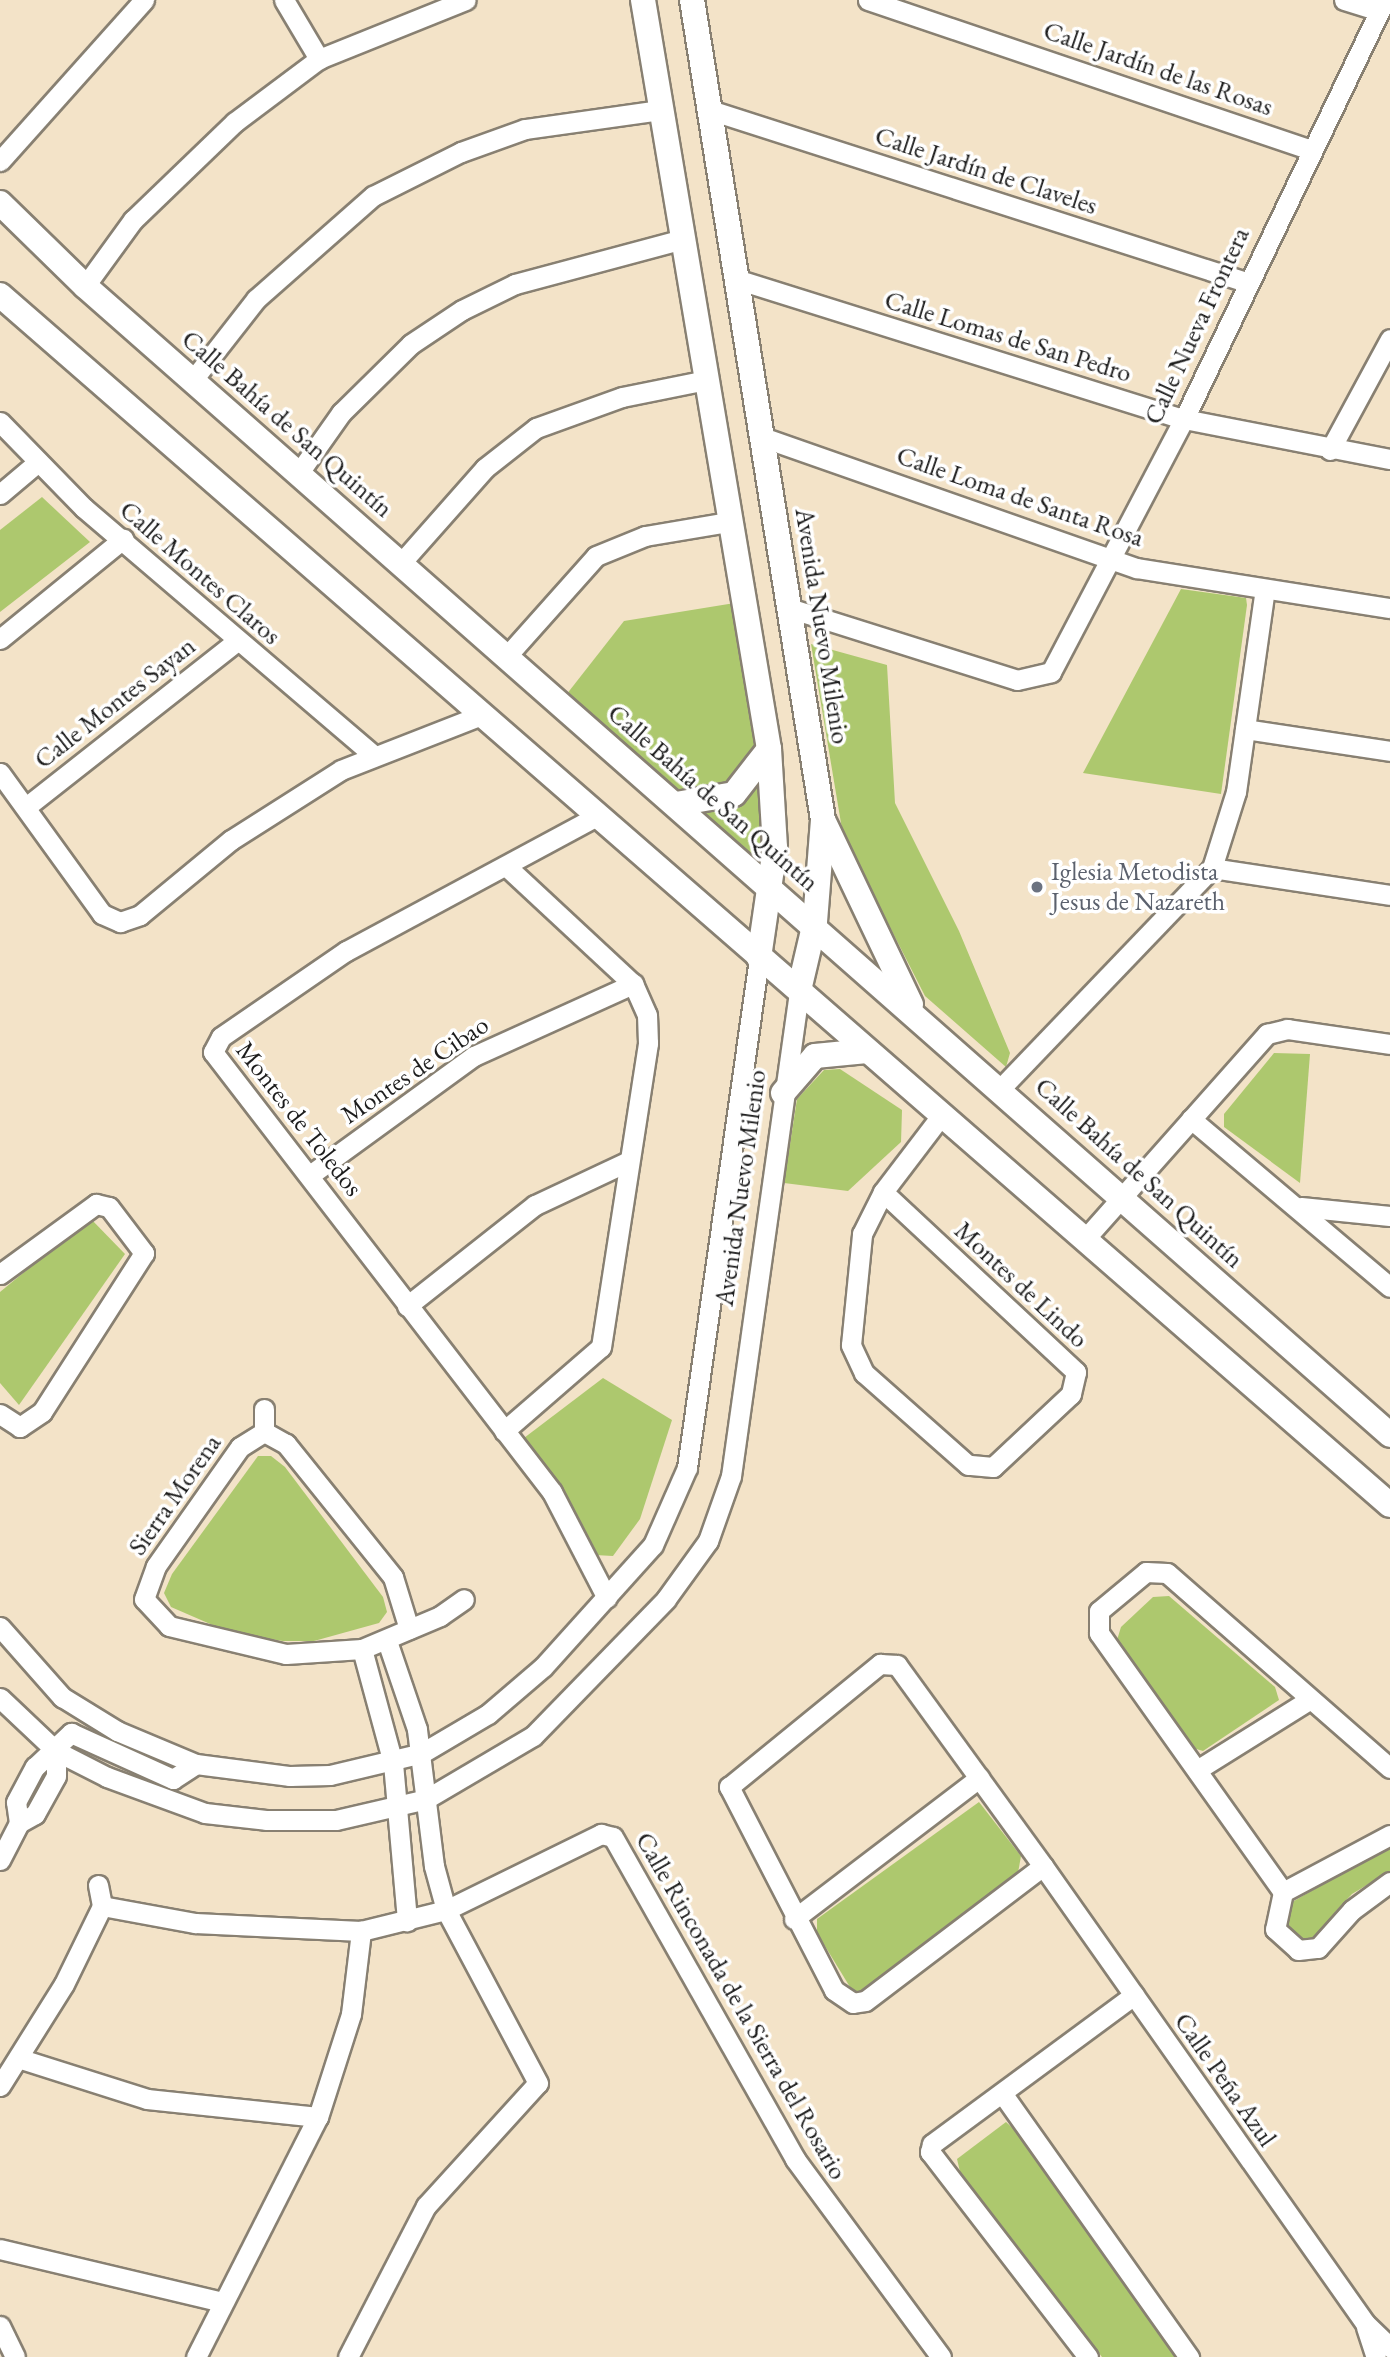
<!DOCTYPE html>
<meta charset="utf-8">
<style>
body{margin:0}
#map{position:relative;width:1390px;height:2357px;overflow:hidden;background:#f3e3c8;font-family:"EB Garamond",serif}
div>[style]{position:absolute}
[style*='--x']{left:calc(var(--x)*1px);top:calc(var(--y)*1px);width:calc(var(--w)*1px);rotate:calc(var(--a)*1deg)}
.green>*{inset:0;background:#adc86e}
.roads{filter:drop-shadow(2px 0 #888072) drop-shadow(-2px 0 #888072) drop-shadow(0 2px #888072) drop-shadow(0 -2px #888072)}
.minor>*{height:19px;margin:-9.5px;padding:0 9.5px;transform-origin:9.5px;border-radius:9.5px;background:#fff}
.tertiary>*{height:24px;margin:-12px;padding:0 12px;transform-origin:12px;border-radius:12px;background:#fff}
.dots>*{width:19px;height:19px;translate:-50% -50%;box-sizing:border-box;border:4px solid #fff;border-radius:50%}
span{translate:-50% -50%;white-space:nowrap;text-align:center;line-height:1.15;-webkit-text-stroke:7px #fff;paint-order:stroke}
.street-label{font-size:26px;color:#1c1c1c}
.worship-label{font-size:26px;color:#5b616d}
.left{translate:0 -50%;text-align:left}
</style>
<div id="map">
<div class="green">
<div style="clip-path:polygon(42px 497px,90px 542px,0 612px,0 530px)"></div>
<div style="clip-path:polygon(1181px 589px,1246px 598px,1247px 605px,1221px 794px,1083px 773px)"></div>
<div style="clip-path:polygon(747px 601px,770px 749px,765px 886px,559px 704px,624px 621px)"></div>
<div style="clip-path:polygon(811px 644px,887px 665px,895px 803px,959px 931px,1010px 1053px,1006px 1067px,925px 996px,843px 835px)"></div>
<div style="clip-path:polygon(1274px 1053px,1310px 1054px,1300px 1183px,1224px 1127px,1224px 1114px)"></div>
<div style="clip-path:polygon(840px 1069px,902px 1110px,901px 1142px,848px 1191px,784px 1183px,797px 1099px,824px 1070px)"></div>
<div style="clip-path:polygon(90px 1218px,125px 1254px,19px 1405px,0 1383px,0 1292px)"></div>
<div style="clip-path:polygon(603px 1378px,672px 1420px,640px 1519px,613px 1556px,595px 1555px,524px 1438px)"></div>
<div style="clip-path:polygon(258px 1456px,271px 1456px,285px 1467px,383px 1597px,387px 1612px,379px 1623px,314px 1641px,283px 1641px,231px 1633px,171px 1607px,164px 1593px,172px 1574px)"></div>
<div style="clip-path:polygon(1169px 1596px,1275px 1687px,1279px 1700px,1203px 1751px,1193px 1748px,1117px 1640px,1121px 1627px,1153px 1597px)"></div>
<div style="clip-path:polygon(979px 1802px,1021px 1856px,1018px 1873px,869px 1990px,853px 1992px,817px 1933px,817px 1919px)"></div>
<div style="clip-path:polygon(1390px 1845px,1390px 1871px,1352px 1894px,1335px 1912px,1329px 1930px,1302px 1944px,1283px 1930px,1282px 1908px)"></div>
<div style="clip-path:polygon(1006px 2122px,1019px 2134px,1175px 2357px,1102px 2357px,962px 2180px,957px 2159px)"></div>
</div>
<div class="roads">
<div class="minor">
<div style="--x:284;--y:0;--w:69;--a:59.3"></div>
<div style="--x:868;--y:0;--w:468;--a:18.7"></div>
<div style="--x:1344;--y:0;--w:37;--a:17"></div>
<div style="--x:710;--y:110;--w:563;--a:17.79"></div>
<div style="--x:0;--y:161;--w:216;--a:-48.2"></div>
<div style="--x:736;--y:279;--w:469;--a:17.4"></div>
<div style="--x:1184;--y:419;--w:210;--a:11"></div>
<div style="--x:85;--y:286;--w:82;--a:-54"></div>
<div style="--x:133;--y:220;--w:141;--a:-43.9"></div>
<div style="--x:235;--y:122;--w:105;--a:-36.9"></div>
<div style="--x:319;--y:59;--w:158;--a:-21.9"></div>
<div style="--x:192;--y:381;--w:104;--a:-52"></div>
<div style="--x:256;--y:299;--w:156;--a:-41.4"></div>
<div style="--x:373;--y:196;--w:98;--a:-26.6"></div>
<div style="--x:461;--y:152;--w:68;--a:-19.8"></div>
<div style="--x:525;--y:129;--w:136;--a:-8"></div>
<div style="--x:0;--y:422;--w:120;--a:45.7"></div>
<div style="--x:84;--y:508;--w:382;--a:40.5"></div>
<div style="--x:762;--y:437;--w:397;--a:19.3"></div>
<div style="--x:1137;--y:568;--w:256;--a:9"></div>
<div style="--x:1330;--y:450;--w:126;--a:-61.6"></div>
<div style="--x:298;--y:474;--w:75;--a:-54.8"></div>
<div style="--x:341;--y:413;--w:98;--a:-44.6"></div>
<div style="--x:411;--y:344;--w:61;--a:-33.7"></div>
<div style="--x:462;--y:310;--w:59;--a:-26.1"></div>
<div style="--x:515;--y:284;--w:174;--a:-15"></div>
<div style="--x:0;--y:494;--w:50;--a:-40.1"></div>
<div style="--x:401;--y:563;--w:127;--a:-48.5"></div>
<div style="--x:485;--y:468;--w:65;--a:-38.1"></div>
<div style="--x:536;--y:428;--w:91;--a:-19.8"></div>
<div style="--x:622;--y:397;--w:86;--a:-11.4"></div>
<div style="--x:789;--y:608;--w:239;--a:17.5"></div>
<div style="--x:1017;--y:680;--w:35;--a:-13"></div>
<div style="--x:1051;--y:672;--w:286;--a:-62.3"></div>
<div style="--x:1184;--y:419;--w:465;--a:-64.4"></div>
<div style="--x:0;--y:639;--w:159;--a:-39.1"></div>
<div style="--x:506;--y:657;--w:135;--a:-48.3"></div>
<div style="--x:596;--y:556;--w:53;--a:-22.2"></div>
<div style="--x:645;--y:536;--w:85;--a:-9.5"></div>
<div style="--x:1245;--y:729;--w:147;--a:8.6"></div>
<div style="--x:0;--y:773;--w:174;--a:54.1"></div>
<div style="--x:102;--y:914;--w:20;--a:24"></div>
<div style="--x:120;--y:922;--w:21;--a:-19"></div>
<div style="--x:140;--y:915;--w:118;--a:-39.5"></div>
<div style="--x:231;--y:840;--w:130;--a:-32.5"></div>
<div style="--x:341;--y:770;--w:150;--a:-21.4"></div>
<div style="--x:26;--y:807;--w:268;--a:-38.2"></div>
<div style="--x:597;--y:816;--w:285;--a:151.7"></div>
<div style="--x:346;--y:951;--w:152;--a:145.5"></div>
<div style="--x:221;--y:1037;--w:17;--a:118"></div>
<div style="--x:213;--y:1052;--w:555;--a:52.39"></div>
<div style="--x:552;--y:1492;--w:119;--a:62.6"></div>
<div style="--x:1212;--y:868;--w:180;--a:8.6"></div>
<div style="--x:1001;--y:1088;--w:305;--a:-46.2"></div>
<div style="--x:1212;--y:868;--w:80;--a:-72.5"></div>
<div style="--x:1236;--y:792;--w:205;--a:-81.9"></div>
<div style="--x:1191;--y:1119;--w:260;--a:40.2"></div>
<div style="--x:310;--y:1175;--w:203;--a:-36"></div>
<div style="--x:474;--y:1056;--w:175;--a:-24.4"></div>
<div style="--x:883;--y:1192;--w:264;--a:43"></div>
<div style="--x:1076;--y:1372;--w:23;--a:103"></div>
<div style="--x:1071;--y:1394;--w:107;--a:136.9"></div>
<div style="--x:993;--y:1467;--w:25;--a:-175"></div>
<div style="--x:968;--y:1465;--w:139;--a:-138.5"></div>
<div style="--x:864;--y:1373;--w:31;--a:-115"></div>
<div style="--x:851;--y:1345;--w:112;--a:-84.3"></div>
<div style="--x:862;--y:1234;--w:47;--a:-63.4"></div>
<div style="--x:883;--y:1192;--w:96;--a:-52.7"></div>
<div style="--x:1301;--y:1207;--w:89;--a:5.8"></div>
<div style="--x:1084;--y:1240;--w:276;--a:-48.4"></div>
<div style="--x:1267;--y:1034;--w:21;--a:-14"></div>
<div style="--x:1287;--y:1029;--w:104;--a:8.3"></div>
<div style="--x:0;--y:1274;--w:119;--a:-36.1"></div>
<div style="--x:96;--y:1204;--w:13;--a:13"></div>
<div style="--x:109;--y:1207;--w:58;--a:52.7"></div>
<div style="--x:144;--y:1253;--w:189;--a:122.7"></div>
<div style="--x:42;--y:1412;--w:27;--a:146"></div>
<div style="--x:20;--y:1427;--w:24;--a:-147"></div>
<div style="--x:407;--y:1306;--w:163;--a:-38.3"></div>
<div style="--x:535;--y:1205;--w:102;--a:-25.1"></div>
<div style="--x:264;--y:1409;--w:23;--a:90"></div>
<div style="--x:504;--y:1431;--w:128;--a:-40.9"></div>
<div style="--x:601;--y:1347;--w:308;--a:-81.2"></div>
<div style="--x:648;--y:1043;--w:28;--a:-92"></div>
<div style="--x:647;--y:1015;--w:34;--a:-114"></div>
<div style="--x:633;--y:984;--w:173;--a:-137.1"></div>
<div style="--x:0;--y:1627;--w:94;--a:48.5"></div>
<div style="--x:62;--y:1697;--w:65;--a:31.7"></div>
<div style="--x:117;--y:1731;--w:86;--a:22.7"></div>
<div style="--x:196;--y:1764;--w:95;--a:7.3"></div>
<div style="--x:290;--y:1776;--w:40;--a:-1.4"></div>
<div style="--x:330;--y:1775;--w:95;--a:-13.4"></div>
<div style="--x:422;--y:1753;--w:77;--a:-30.6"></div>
<div style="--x:488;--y:1714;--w:72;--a:-40.5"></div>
<div style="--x:543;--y:1667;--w:164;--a:-48"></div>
<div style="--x:653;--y:1545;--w:84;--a:-66.2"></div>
<div style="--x:687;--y:1468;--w:515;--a:-81.96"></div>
<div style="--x:409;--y:1629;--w:54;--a:-107.1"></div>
<div style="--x:393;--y:1577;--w:171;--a:-128.8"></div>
<div style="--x:286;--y:1444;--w:25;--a:-151"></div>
<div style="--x:264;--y:1432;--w:28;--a:148"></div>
<div style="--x:240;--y:1447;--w:146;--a:125.2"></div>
<div style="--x:156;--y:1566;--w:35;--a:110"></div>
<div style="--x:144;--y:1599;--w:37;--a:47"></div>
<div style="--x:169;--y:1626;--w:120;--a:13.5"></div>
<div style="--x:286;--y:1654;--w:76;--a:-3.8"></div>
<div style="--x:362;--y:1649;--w:85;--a:-22.9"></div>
<div style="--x:440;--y:1616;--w:29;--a:-35"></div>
<div style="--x:362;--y:1649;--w:118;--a:74.8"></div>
<div style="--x:393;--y:1763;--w:159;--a:84.9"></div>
<div style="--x:0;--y:1698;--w:77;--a:43.4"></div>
<div style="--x:56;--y:1751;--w:57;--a:27"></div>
<div style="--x:107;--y:1777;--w:104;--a:20.2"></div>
<div style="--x:205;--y:1813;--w:61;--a:6.5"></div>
<div style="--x:266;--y:1820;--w:70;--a:0"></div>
<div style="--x:336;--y:1820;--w:92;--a:-13.1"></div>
<div style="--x:426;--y:1799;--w:124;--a:-30.5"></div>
<div style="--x:533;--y:1736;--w:191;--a:-45.8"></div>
<div style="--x:666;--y:1599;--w:72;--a:-54.1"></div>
<div style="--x:708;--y:1541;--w:69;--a:-70.5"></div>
<div style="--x:731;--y:1476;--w:491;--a:-82"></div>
<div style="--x:1197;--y:1770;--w:132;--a:-32"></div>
<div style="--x:19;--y:1823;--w:18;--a:-29"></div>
<div style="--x:35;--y:1814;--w:43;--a:-61.1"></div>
<div style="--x:56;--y:1776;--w:25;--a:-90"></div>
<div style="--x:1390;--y:1835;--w:121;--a:152"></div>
<div style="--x:1283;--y:1892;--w:38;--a:102"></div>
<div style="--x:1275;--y:1929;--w:31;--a:42"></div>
<div style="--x:1298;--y:1950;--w:20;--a:-6"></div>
<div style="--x:1318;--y:1948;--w:51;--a:-48.2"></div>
<div style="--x:1352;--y:1910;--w:47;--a:-36.4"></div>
<div style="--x:0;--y:1860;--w:42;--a:-62.8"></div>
<div style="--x:19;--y:1823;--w:21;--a:-98"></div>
<div style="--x:16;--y:1802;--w:40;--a:-62"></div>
<div style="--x:35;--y:1767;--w:50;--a:-43.4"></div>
<div style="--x:71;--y:1733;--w:112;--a:24.3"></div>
<div style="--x:173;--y:1779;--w:27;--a:-33"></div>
<div style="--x:1043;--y:1866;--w:223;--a:142.8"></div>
<div style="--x:865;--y:2001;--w:12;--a:171"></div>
<div style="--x:853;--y:2003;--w:23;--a:-146"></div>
<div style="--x:834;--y:1990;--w:229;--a:-117.3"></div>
<div style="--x:729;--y:1787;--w:195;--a:-39.2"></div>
<div style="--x:880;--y:1664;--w:17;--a:3"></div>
<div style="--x:897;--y:1665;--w:248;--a:54"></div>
<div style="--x:1043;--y:1866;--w:559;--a:54.83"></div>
<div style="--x:1365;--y:2323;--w:35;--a:44"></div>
<div style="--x:98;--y:1885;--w:21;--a:79"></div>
<div style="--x:1283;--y:1892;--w:318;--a:-125.4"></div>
<div style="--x:1099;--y:1633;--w:22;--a:-90"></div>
<div style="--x:1099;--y:1611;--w:61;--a:-39.7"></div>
<div style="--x:1146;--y:1572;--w:21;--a:3"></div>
<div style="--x:1167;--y:1573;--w:296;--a:41.2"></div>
<div style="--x:102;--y:1906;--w:95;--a:10.4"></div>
<div style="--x:195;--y:1923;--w:166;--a:2.8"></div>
<div style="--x:361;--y:1931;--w:88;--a:-13.9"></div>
<div style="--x:446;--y:1910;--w:173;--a:-26.1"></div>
<div style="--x:601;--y:1834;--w:12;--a:14"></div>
<div style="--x:613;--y:1837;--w:370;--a:60.5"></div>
<div style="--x:795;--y:2159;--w:246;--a:53.6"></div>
<div style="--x:794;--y:1919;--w:233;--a:-37.3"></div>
<div style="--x:21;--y:2059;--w:132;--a:17.6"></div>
<div style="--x:147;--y:2099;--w:172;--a:6"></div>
<div style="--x:0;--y:2086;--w:120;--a:-57.9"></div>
<div style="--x:64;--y:1984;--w:87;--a:-64"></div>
<div style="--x:1002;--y:2093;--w:324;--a:54.7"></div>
<div style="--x:0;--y:2249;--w:229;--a:13.4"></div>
<div style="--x:0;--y:2326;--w:34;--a:64"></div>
<div style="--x:1366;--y:2327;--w:32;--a:72"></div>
<div style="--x:196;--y:2357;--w:269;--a:-63.1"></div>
<div style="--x:318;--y:2117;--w:108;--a:-72.2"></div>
<div style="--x:351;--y:2014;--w:84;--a:-83.1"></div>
<div style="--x:348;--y:2357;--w:170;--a:-62.7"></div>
<div style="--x:426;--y:2206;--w:166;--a:-47.7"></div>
<div style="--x:538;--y:2083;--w:196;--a:-118"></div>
<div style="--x:446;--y:1910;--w:46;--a:-105.3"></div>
<div style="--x:434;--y:1866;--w:138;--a:-97.1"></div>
<div style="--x:417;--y:1729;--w:93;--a:-108.8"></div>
<div style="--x:1088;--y:2357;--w:259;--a:-127.6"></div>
<div style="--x:930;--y:2152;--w:8;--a:-76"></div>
<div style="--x:932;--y:2144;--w:251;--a:-36.4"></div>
</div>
<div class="tertiary">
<div style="--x:643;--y:0;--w:760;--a:80.45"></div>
<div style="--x:769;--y:749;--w:99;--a:86.5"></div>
<div style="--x:775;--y:848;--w:111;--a:98.3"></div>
<div style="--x:692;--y:0;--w:830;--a:80.92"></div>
<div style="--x:823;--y:820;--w:102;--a:94.5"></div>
<div style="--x:815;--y:922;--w:70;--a:103.2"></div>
<div style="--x:0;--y:203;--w:119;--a:44.3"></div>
<div style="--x:85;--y:286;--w:1739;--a:41.36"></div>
<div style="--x:0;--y:295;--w:1843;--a:41.04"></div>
<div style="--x:676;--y:804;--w:59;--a:-9.8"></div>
<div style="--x:734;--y:794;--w:57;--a:-52.1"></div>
<div style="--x:824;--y:822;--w:202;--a:64.5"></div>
<div style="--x:783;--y:1093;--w:49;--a:-49.1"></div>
<div style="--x:815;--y:1056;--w:52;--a:-5.5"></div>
</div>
</div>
<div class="dots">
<div style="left:1037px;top:887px;background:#6b7280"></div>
</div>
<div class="street-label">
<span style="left:1158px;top:69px;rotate:19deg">Calle Jardín de las Rosas</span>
<span style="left:986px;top:171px;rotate:18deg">Calle Jardín de Claveles</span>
<span style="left:1197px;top:326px;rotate:-65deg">Calle Nueva Frontera</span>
<span style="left:1008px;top:337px;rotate:17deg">Calle Lomas de San Pedro</span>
<span style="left:287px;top:424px;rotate:41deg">Calle Bahía de San Quintín</span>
<span style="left:1020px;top:497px;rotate:19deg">Calle Loma de Santa Rosa</span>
<span style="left:200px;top:573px;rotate:41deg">Calle Montes Claros</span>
<span style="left:822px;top:626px;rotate:81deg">Avenida Nuevo Milenio</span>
<span style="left:115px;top:703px;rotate:-38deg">Calle Montes Sayan</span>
<span style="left:713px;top:798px;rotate:41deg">Calle Bahía de San Quintín</span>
<span style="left:415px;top:1070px;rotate:-34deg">Montes de Cibao</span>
<span style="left:299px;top:1119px;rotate:52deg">Montes de Toledos</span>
<span style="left:1139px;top:1173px;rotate:42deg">Calle Bahía de San Quintín</span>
<span style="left:741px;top:1188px;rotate:-82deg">Avenida Nuevo Milenio</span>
<span style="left:1021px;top:1285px;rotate:43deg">Montes de Lindo</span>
<span style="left:175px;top:1495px;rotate:-55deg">Sierra Morena</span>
<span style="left:741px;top:2006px;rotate:60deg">Calle Rinconada de la Sierra del Rosario</span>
<span style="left:1225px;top:2080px;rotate:55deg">Calle Peña Azul</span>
</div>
<div class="worship-label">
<span class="left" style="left:1051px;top:887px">Iglesia Metodista<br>Jesus de Nazareth</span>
</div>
</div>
